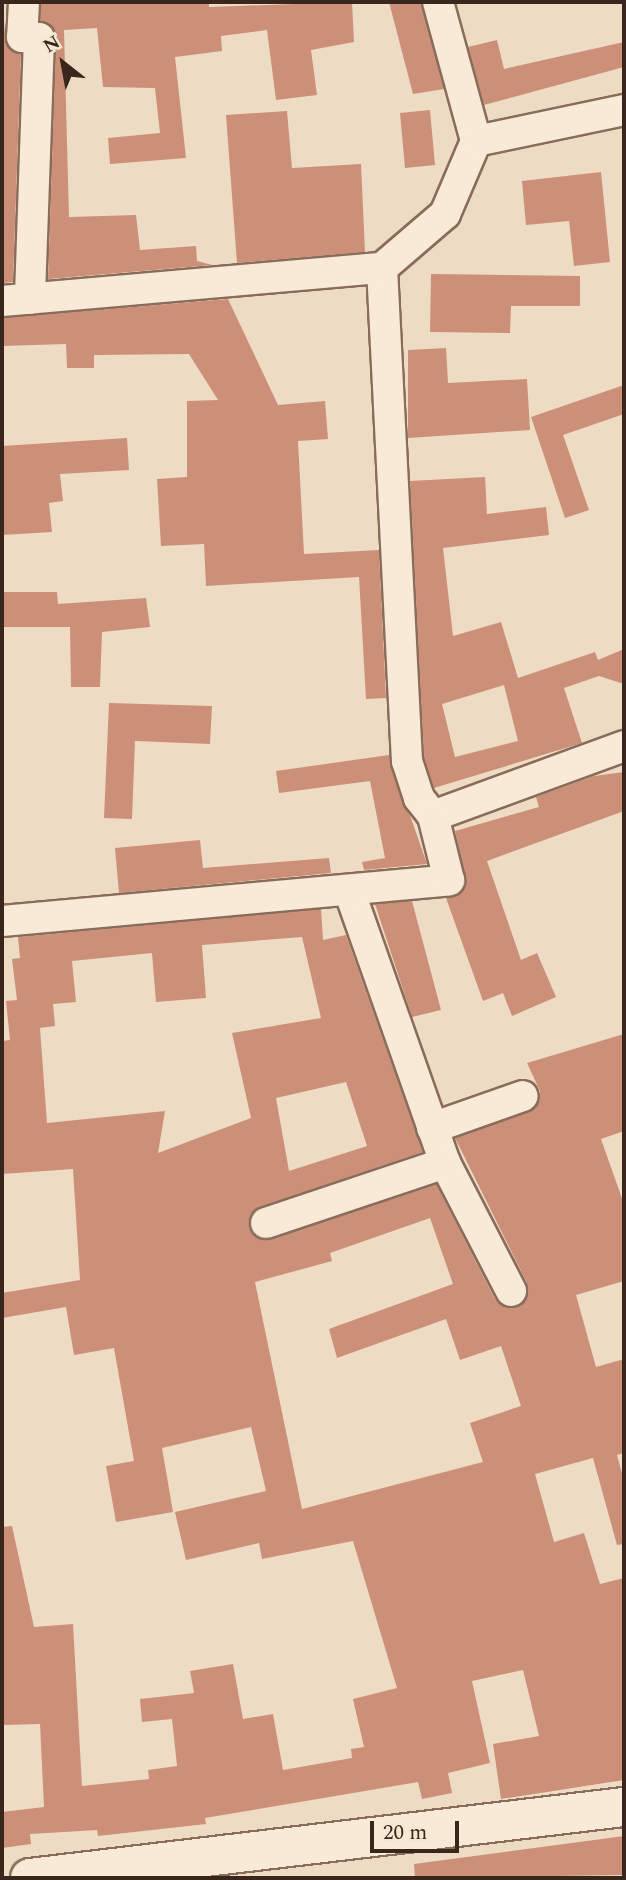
<!DOCTYPE html>
<style>
body{margin:0}
#map{position:relative;width:626px;height:1880px;overflow:hidden;background:#eedbc4;font-family:Spectral,serif}
div>[style]{position:absolute}
[style*='--x']{left:calc(var(--x)*1px);top:calc(var(--y)*1px);width:calc(var(--w)*1px);rotate:calc(var(--a)*1deg)}
.building>*{inset:0;background:#cc9079}
.roads{filter:drop-shadow(2px 0 #896c5a) drop-shadow(-2px 0 #896c5a) drop-shadow(0 2px #896c5a) drop-shadow(0 -2px #896c5a)}
.street>*{height:30px;margin:-15px;padding:0 15px;transform-origin:15px;border-radius:15px;background:#f9ead7}
.secondary>*{height:38px;margin:-19px;padding:0 19px;transform-origin:19px;border-radius:19px;background:#f9ead7}
span{translate:-50% -50%;white-space:nowrap;text-align:center;line-height:1.15;-webkit-text-stroke:7px #f6e7d3;paint-order:stroke}
.frame{position:absolute;inset:0;border:4px solid #39271e;pointer-events:none}
.north{position:absolute;left:28px;top:28px;width:70px;height:70px;-webkit-text-stroke:5px #f6e7d3;paint-order:stroke;rotate:329deg;font-size:19px;font-weight:700;line-height:28px;text-align:center;color:#39271e}
.north::after{content:'';display:block;margin:auto;width:24px;height:32px;background:#39271e;clip-path:polygon(50% 0,100% 100%,50% 72%,0 100%)}
.scale{position:absolute;left:370px;top:1821px;width:89px;height:32px;box-sizing:border-box;border:4px solid #39271e;border-top:0;padding-left:9px;font-size:21px;line-height:24px;white-space:nowrap;color:#39271e;-webkit-text-stroke:5px #f6e7d3;paint-order:stroke}
</style>
<div id="map">
<div class="building">
<div style="clip-path:polygon(2px 2px,6px 44px,21px 54px,13px 282px,2px 283px)"></div>
<div style="clip-path:polygon(41px 2px,209px 2px,209px 7px,352px 2px,354px 42px,311px 50px,317px 95px,276px 100px,267px 30px,221px 36px,222px 51px,175px 57px,186px 158px,110px 164px,108px 138px,160px 133px,155px 88px,103px 87px,97px 28px,64px 30px,69px 217px,136px 215px,140px 250px,196px 246px,197px 261px,212px 265px,48px 279px,56px 39px,40px 21px)"></div>
<div style="clip-path:polygon(389px 2px,421px 2px,444px 89px,413px 94px)"></div>
<div style="clip-path:polygon(497px 40px,504px 69px,624px 42px,624px 67px,484px 105px,468px 47px)"></div>
<div style="clip-path:polygon(430px 110px,435px 165px,405px 168px,400px 113px)"></div>
<div style="clip-path:polygon(287px 111px,292px 168px,361px 164px,365px 252px,237px 263px,226px 115px)"></div>
<div style="clip-path:polygon(601px 172px,610px 262px,574px 266px,569px 221px,526px 225px,522px 181px)"></div>
<div style="clip-path:polygon(431px 274px,580px 276px,580px 306px,511px 306px,510px 333px,430px 332px)"></div>
<div style="clip-path:polygon(228px 299px,278px 405px,325px 401px,328px 439px,298px 441px,304px 554px,379px 550px,386px 698px,366px 699px,359px 577px,206px 586px,204px 544px,161px 546px,157px 479px,187px 477px,187px 401px,218px 400px,189px 354px,94px 355px,94px 368px,67px 368px,66px 344px,2px 346px,2px 318px)"></div>
<div style="clip-path:polygon(446px 348px,448px 383px,527px 379px,530px 430px,408px 438px,408px 350px)"></div>
<div style="clip-path:polygon(624px 385px,624px 414px,563px 435px,589px 510px,565px 518px,531px 417px)"></div>
<div style="clip-path:polygon(127px 438px,129px 470px,60px 474px,63px 501px,49px 503px,52px 532px,2px 535px,2px 446px)"></div>
<div style="clip-path:polygon(evenodd,485px 477px,487px 514px,546px 507px,549px 535px,443px 548px,453px 636px,501px 622px,518px 678px,595px 652px,598px 660px,624px 649px,624px 684px,599px 676px,564px 688px,582px 743px,434px 788px,424px 758px,410px 481px,485px 477px,504px 685px,518px 741px,455px 757px,442px 704px,504px 685px)"></div>
<div style="clip-path:polygon(2px 592px,57px 592px,58px 604px,146px 598px,150px 627px,102px 632px,100px 687px,71px 687px,70px 627px,2px 627px)"></div>
<div style="clip-path:polygon(109px 703px,212px 706px,210px 744px,135px 741px,132px 819px,104px 818px)"></div>
<div style="clip-path:polygon(389px 755px,427px 864px,364px 870px,362px 862px,385px 858px,370px 781px,279px 793px,276px 771px)"></div>
<div style="clip-path:polygon(624px 772px,624px 811px,487px 861px,521px 960px,537px 953px,556px 997px,512px 1016px,503px 993px,483px 1001px,446px 898px,466px 885px,455px 831px,539px 807px,536px 797px,594px 776px)"></div>
<div style="clip-path:polygon(200px 840px,203px 868px,329px 858px,331px 873px,119px 893px,115px 848px)"></div>
<div style="clip-path:polygon(412px 901px,441px 1010px,412px 1017px,375px 904px)"></div>
<div style="clip-path:polygon(evenodd,321px 909px,323px 940px,346px 935px,423px 1152px,260px 1207px,249px 1228px,262px 1240px,436px 1184px,495px 1299px,509px 1308px,520px 1306px,527px 1283px,455px 1138px,536px 1108px,540px 1091px,527px 1063px,624px 1034px,624px 1131px,601px 1139px,624px 1204px,624px 1281px,576px 1295px,596px 1367px,624px 1359px,624px 1453px,617px 1455px,624px 1481px,624px 1544px,617px 1545px,593px 1458px,535px 1474px,554px 1542px,584px 1533px,600px 1584px,624px 1578px,624px 1780px,501px 1799px,493px 1744px,539px 1736px,523px 1670px,472px 1681px,490px 1763px,448px 1773px,452px 1793px,422px 1799px,418px 1782px,205px 1818px,206px 1824px,98px 1836px,97px 1830px,30px 1834px,31px 1844px,2px 1848px,2px 1812px,44px 1807px,40px 1724px,2px 1725px,2px 1527px,12px 1526px,34px 1627px,73px 1624px,82px 1786px,149px 1779px,148px 1770px,177px 1766px,172px 1719px,142px 1722px,140px 1699px,194px 1693px,190px 1671px,233px 1664px,243px 1719px,273px 1714px,283px 1770px,352px 1758px,351px 1749px,364px 1747px,353px 1699px,397px 1688px,353px 1541px,262px 1559px,259px 1543px,186px 1560px,175px 1512px,266px 1491px,251px 1427px,162px 1448px,173px 1512px,116px 1522px,106px 1466px,134px 1461px,114px 1348px,74px 1355px,66px 1307px,2px 1318px,2px 1293px,80px 1280px,73px 1169px,2px 1174px,3px 1041px,10px 1040px,6px 1001px,17px 1000px,12px 959px,20px 958px,18px 937px,321px 909px,302px 937px,321px 1018px,232px 1033px,251px 1118px,158px 1153px,165px 1111px,47px 1123px,40px 1028px,55px 1026px,53px 1004px,76px 1002px,72px 961px,152px 953px,156px 1002px,206px 998px,202px 945px,302px 937px,321px 909px,346px 1082px,367px 1146px,289px 1171px,276px 1098px,346px 1082px,321px 909px,430px 1218px,453px 1284px,329px 1329px,337px 1358px,446px 1319px,460px 1360px,501px 1346px,521px 1406px,470px 1423px,483px 1462px,302px 1509px,255px 1282px,332px 1261px,330px 1253px,430px 1218px)"></div>
<div style="clip-path:polygon(624px 1836px,624px 1875px,415px 1878px,414px 1864px)"></div>
</div>
<div class="roads">
<div class="street">
<div style="--x:24;--y:2;--w:35;--a:93"></div>
<div style="--x:22;--y:37;--w:17;--a:3"></div>
<div style="--x:39;--y:38;--w:261;--a:92"></div>
<div style="--x:438;--y:2;--w:144;--a:74.7"></div>
<div style="--x:382;--y:268;--w:494;--a:87.1"></div>
<div style="--x:407;--y:761;--w:39;--a:72"></div>
<div style="--x:419;--y:798;--w:23;--a:52"></div>
<div style="--x:433;--y:816;--w:203;--a:-20.1"></div>
<div style="--x:2;--y:301;--w:381;--a:-5"></div>
<div style="--x:382;--y:268;--w:83;--a:-40.6"></div>
<div style="--x:445;--y:214;--w:79;--a:-67"></div>
<div style="--x:476;--y:141;--w:151;--a:-11.8"></div>
<div style="--x:350;--y:893;--w:286;--a:70.6"></div>
<div style="--x:445;--y:1163;--w:144;--a:62.7"></div>
<div style="--x:2;--y:921;--w:449;--a:-5.2"></div>
<div style="--x:449;--y:880;--w:66;--a:-104"></div>
<div style="--x:432;--y:1128;--w:96;--a:-19.4"></div>
<div style="--x:266;--y:1223;--w:189;--a:-18.5"></div>
</div>
<div class="secondary">
<div style="--x:30;--y:1878;--w:598;--a:-6.82"></div>
</div>
</div>
<div class="frame"></div>
<div class="north">N</div>
<div class="scale">20 m</div>
</div>
